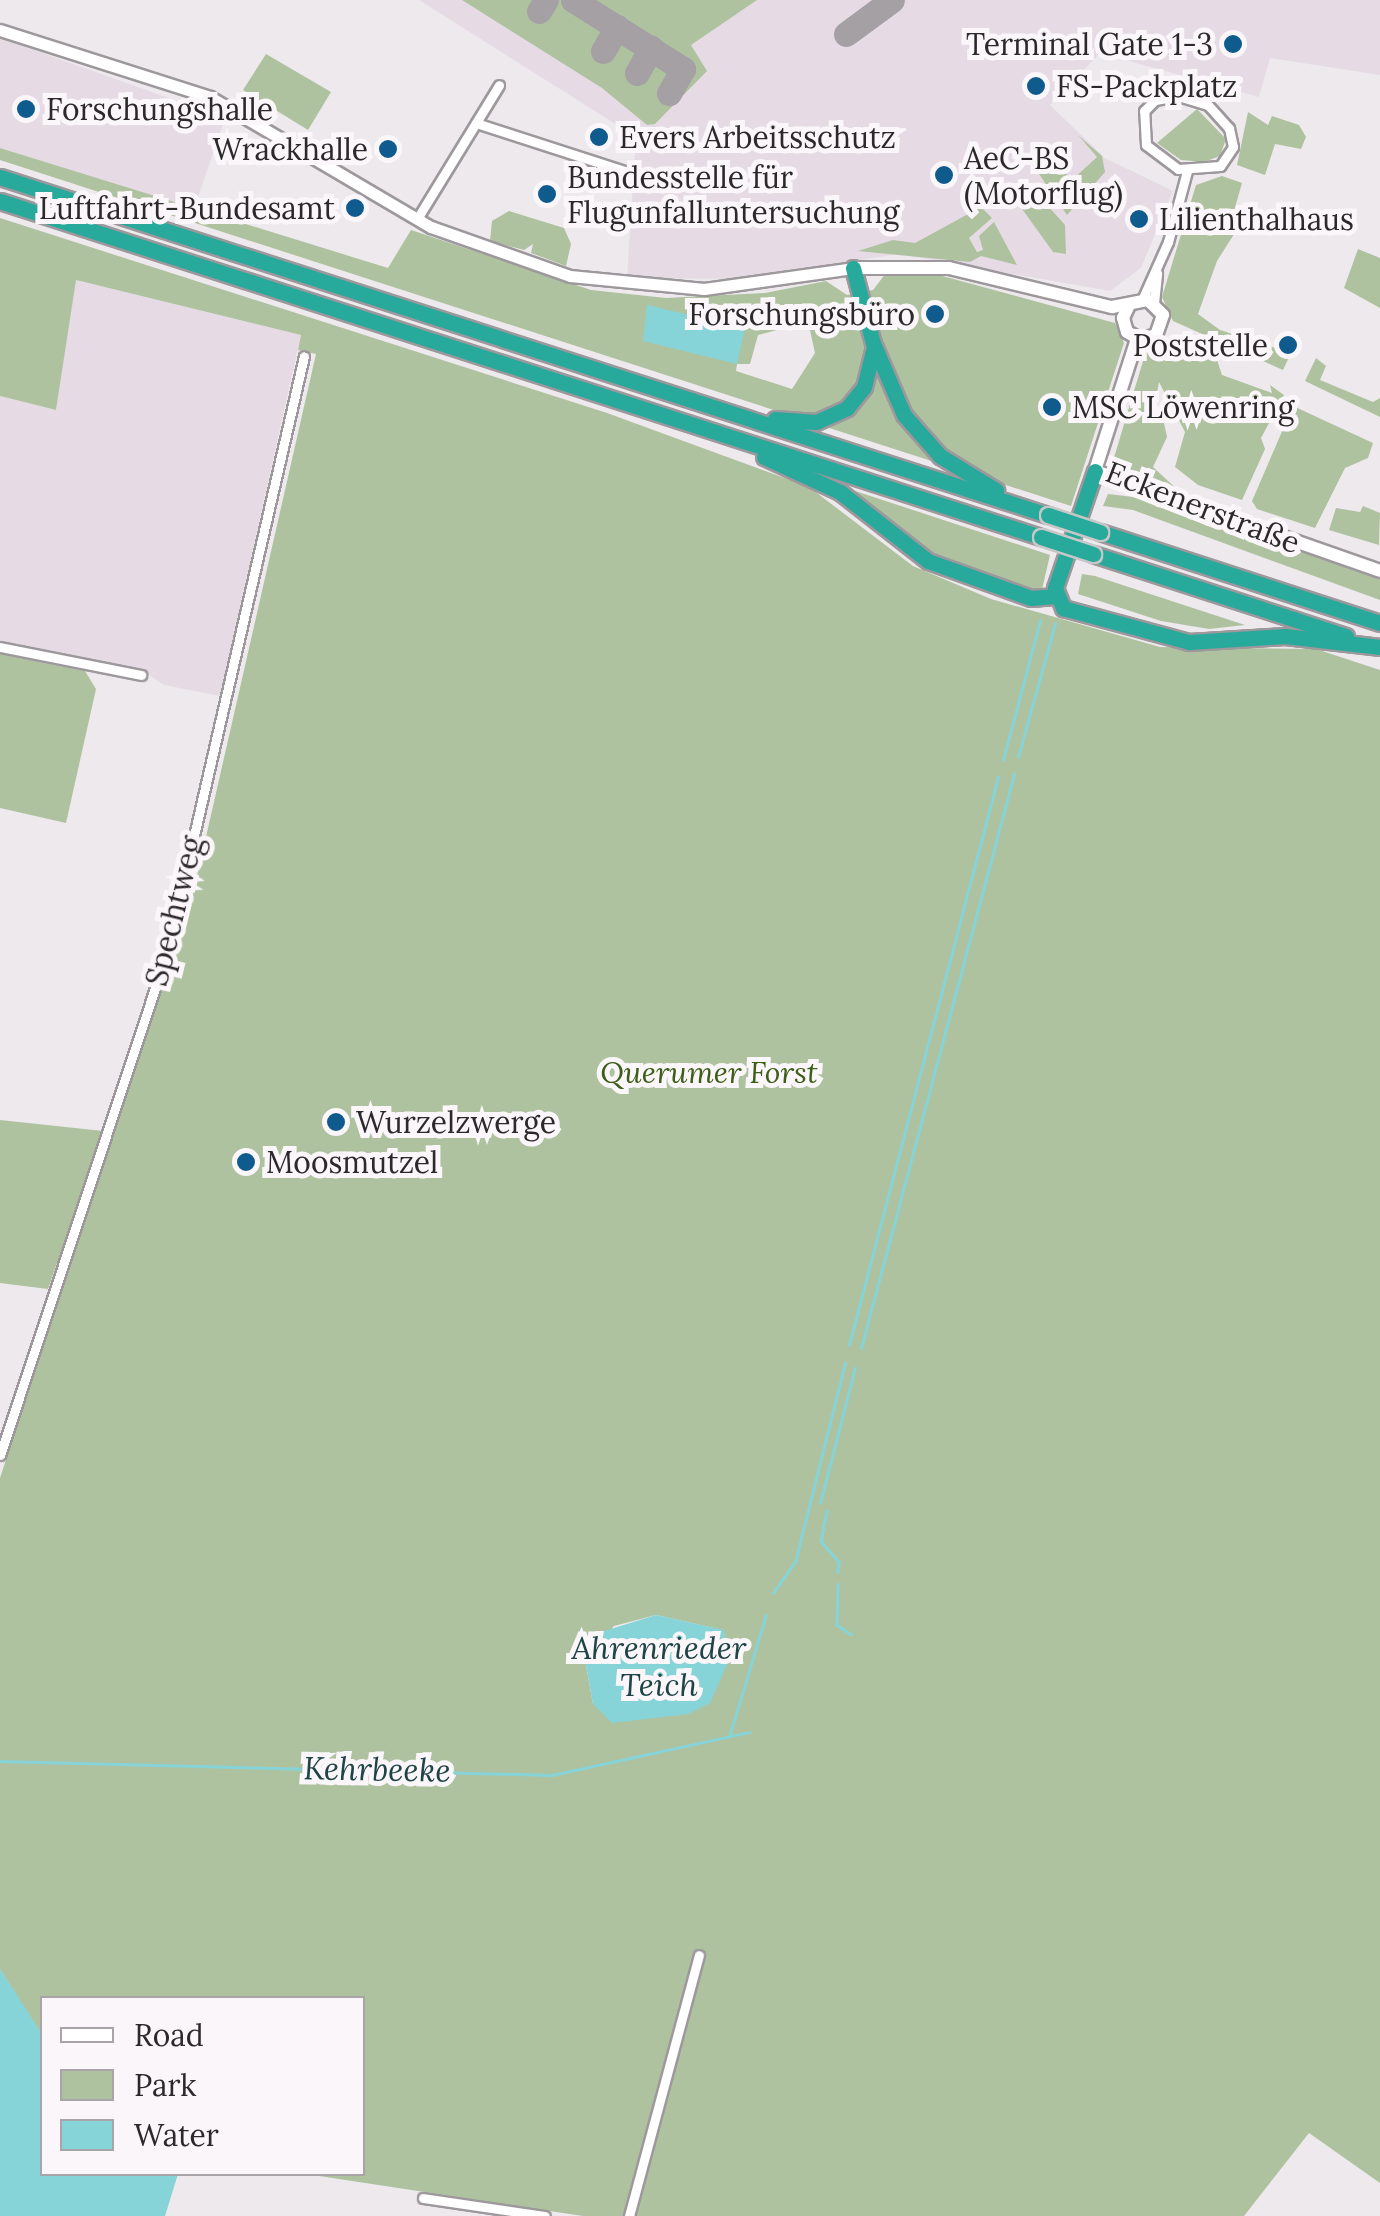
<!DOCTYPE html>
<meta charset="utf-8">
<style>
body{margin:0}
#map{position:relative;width:1380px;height:2216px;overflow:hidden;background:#ede9ed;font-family:Lora,serif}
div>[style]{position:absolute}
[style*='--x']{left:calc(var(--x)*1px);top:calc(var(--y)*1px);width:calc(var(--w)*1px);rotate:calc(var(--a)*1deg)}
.built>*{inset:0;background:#e6dbe5}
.green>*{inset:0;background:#afc2a0}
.water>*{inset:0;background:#86d4d8}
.stream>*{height:2.5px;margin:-1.25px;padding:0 1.25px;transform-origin:1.25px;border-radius:1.25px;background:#86d4d8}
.taxiway>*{height:25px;margin:-12.5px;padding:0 12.5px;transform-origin:12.5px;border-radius:12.5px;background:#a4a0a4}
.roads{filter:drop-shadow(2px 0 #9d989c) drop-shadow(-2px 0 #9d989c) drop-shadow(0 2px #9d989c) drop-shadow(0 -2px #9d989c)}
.minor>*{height:9px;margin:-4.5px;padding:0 4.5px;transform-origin:4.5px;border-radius:4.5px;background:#fff}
.tertiary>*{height:11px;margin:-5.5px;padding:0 5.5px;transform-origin:5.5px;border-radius:5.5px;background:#fff}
.secondary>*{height:12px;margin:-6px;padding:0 6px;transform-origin:6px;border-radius:6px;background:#fff}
.motorway>*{height:15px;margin:-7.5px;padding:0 7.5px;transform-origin:7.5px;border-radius:7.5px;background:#27aa9b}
.bridges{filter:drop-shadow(2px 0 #c8c7c8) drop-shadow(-2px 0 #c8c7c8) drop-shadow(0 2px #c8c7c8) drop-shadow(0 -2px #c8c7c8)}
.motorway-bridge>*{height:15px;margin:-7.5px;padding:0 7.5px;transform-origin:7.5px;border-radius:7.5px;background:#27aa9b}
.dots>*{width:28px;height:28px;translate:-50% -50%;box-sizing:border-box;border:5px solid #fbf6fa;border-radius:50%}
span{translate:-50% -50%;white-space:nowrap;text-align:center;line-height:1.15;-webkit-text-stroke:10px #fbf6fa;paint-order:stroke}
.poi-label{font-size:30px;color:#2b292a}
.right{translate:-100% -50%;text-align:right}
.left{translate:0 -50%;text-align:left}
.street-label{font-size:30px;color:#2b292a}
.park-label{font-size:30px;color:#3c5e16;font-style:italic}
.water-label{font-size:32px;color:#1e4446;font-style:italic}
.legend{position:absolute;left:40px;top:1996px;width:325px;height:180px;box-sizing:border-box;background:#fbf6fa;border:2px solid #a8a4a7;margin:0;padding:12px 18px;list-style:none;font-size:30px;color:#2b292a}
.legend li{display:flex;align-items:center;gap:20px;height:50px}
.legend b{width:50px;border:2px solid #a8a4a7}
</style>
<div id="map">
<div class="built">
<div style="clip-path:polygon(419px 0,1380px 0,1380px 75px,1270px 58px,1259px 97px,1100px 53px,1050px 105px,1105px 158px,1173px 191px,1141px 268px,1110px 291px,898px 254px,741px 279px,627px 278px,636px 137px)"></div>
<div style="clip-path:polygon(0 38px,225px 118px,194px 209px,0 148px)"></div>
<div style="clip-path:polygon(75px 280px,301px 335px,220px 696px,164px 685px,143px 671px,0 641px,0 396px,56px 410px)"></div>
</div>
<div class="green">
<div style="clip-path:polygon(462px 0,757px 0,691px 45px,707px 71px,655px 124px,647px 125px,602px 88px)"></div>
<div style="clip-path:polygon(266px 54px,331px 92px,308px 130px,243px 90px)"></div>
<div style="clip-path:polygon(1197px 109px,1226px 139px,1220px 156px,1204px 162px,1181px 160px,1157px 143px)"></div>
<div style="clip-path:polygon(1248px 112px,1268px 125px,1272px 116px,1299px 125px,1306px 137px,1301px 149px,1275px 144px,1265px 175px,1237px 165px)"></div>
<div style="clip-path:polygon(1078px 135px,1102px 156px,1105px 172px,1067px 215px,1037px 171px,1062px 152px,1069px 160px,1061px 168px,1072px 180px,1097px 157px)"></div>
<div style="clip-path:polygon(evenodd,0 148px,388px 268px,411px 230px,591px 290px,666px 298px,765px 293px,826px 281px,847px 295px,873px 290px,886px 273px,935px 274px,1115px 323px,1124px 343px,1071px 506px,0 160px,0 148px,804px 303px,815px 353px,792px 389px,736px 371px,737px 364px,750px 364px,758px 335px,803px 323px,804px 303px)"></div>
<div style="clip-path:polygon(1222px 176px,1242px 183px,1232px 218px,1236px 231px,1217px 261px,1198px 314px,1220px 330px,1291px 353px,1283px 370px,1173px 321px,1162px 297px,1196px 185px)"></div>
<div style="clip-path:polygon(1024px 179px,1065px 225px,1066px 254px,1053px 252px,1015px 199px,1030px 186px)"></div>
<div style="clip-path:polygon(981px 207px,992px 218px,969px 238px,977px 252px,983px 250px,979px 236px,994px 222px,1017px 265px,981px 256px,970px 262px,858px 251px,893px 240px,915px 243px)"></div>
<div style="clip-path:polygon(509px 211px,564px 228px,571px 244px,566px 266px,531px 253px,533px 244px,524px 250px,490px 241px,492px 221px)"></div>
<div style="clip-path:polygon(evenodd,0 218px,607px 413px,809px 487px,913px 566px,991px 599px,1160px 647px,1316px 649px,1380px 670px,1380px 2183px,1309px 2133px,1244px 2216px,583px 2216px,306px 2174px,362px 2174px,362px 1998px,42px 1998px,42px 2034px,31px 2019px,0 1969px,0 1478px,193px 894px,316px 354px,298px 350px,301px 335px,76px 280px,56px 410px,0 396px,0 218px,656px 1615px,723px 1630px,593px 1704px,585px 1660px,614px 1626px,656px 1615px)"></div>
<div style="clip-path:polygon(1358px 249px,1380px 258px,1380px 308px,1344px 288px)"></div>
<div style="clip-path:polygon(1180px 344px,1217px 360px,1222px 375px,1272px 393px,1270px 385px,1284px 395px,1261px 438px,1265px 449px,1242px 500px,1198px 485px,1175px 467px,1185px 432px,1159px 382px,1153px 416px,1164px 423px,1167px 437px,1153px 467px,1182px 494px,1113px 461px,1146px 351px)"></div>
<div style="clip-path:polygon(1316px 358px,1326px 366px,1320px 380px,1373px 402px,1380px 398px,1380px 417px,1305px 381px)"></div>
<div style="clip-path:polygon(1293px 406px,1373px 443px,1368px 458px,1345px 468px,1315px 528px,1257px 509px,1252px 501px)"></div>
<div style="clip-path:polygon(840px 486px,1050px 555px,1041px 594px,926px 550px)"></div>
<div style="clip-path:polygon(1108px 494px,1142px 498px,1380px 578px,1380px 600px,1133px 510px,1103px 506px)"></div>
<div style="clip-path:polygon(1363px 506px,1380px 513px,1379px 545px,1329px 530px,1336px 508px,1360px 512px)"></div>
<div style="clip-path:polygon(1082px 574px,1095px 576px,1245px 625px,1209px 629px,1161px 621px,1078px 594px)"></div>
<div style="clip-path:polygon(0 654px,85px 671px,96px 689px,66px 823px,0 808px)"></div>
<div style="clip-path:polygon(0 1120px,103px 1131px,48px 1289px,0 1283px)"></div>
</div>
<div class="water">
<div style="clip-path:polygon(647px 305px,745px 328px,737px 364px,643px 341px)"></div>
<div style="clip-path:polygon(656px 1615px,724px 1630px,729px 1660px,710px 1703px,688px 1714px,612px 1723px,593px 1704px,585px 1660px,601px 1632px)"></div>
<div style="clip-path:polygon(0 1969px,42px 2034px,42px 2174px,178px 2174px,165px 2216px,0 2216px)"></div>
</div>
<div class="stream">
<div style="--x:1018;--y:757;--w:138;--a:-74.5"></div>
<div style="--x:1003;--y:760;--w:144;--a:-75.1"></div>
<div style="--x:849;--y:1345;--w:587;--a:-75.3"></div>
<div style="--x:861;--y:1348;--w:594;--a:-75.07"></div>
<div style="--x:820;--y:1503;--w:139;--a:-75.5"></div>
<div style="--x:827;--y:1511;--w:31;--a:101"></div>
<div style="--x:821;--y:1541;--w:28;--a:49"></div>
<div style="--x:839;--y:1562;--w:10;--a:96"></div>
<div style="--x:838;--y:1584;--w:41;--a:91.4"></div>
<div style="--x:837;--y:1625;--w:17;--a:33"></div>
<div style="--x:773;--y:1593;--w:38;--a:-55"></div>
<div style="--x:795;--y:1562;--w:205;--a:-75.9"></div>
<div style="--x:730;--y:1734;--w:124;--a:-73.2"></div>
<div style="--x:0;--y:1761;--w:552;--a:1.45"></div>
<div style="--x:552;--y:1775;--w:202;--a:-12.3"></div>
</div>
<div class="taxiway">
<div style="--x:573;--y:0;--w:130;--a:32.1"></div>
<div style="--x:683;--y:69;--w:28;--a:120"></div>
<div style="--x:539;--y:11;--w:13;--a:-58"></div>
<div style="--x:846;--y:34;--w:57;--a:-36.5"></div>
<div style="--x:603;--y:51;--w:28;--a:-60"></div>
<div style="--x:637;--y:73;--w:29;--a:-61"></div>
</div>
<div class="roads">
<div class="minor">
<div style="--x:1178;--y:96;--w:31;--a:17"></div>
<div style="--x:1208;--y:105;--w:31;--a:48"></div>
<div style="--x:1229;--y:128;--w:19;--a:78"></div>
<div style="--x:1233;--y:147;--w:23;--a:124"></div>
<div style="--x:1220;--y:166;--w:42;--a:175.9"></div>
<div style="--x:1178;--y:169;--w:40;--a:-143"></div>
<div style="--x:1146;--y:145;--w:34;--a:-93"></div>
<div style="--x:1144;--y:111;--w:16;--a:-45"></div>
<div style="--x:1155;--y:100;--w:23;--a:-10"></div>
<div style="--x:476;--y:123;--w:157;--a:17.9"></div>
<div style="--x:417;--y:219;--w:157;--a:-58.5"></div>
<div style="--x:1142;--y:300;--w:64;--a:-65.9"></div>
<div style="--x:1168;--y:242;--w:73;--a:-75"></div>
<div style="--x:1154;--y:303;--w:30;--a:-84"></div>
<div style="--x:0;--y:647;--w:144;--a:11.2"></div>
<div style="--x:0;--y:1455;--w:533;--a:-71.63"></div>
<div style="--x:168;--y:949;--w:608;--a:-77.08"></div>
<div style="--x:423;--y:2198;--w:123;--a:8.4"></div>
<div style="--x:629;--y:2216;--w:270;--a:-75"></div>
</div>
<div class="tertiary">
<div style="--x:0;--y:30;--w:220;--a:17.7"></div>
<div style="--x:210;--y:97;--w:256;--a:30.5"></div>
<div style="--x:431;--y:227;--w:147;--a:19.4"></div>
<div style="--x:570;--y:276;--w:135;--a:5.5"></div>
<div style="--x:704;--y:289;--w:150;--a:-8"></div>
</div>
<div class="secondary">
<div style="--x:853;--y:268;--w:96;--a:0"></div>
<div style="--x:949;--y:268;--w:168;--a:13.5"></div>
<div style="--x:1112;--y:307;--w:37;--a:-11"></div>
<div style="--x:1148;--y:300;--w:21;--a:45"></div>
<div style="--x:1163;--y:315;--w:21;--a:109"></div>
<div style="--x:1156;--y:335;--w:16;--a:162"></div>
<div style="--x:1141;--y:340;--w:16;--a:-150"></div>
<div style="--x:1127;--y:332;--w:15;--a:-106"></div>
<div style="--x:1123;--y:318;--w:14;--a:-65"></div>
<div style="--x:1137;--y:339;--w:139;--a:107.7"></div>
<div style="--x:1095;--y:471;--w:302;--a:19.3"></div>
</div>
<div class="motorway">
<div style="--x:0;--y:177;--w:1101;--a:17.88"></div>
<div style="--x:0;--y:201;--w:1094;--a:17.89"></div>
<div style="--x:853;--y:268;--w:78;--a:75.1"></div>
<div style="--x:873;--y:343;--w:78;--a:66.7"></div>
<div style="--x:904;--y:415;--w:55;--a:48.7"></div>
<div style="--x:940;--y:456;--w:66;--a:31.3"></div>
<div style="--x:775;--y:419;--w:41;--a:4.2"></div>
<div style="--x:816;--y:422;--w:34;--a:-24"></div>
<div style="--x:847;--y:408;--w:27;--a:-51"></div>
<div style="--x:864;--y:387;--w:38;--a:-76"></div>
<div style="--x:764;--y:457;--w:84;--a:24.7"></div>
<div style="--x:840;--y:492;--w:112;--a:38.1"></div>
<div style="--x:928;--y:561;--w:109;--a:19.8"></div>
<div style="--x:1031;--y:598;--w:24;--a:-5"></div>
<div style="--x:1095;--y:471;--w:124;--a:108.9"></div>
<div style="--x:1055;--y:588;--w:22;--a:68"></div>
<div style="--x:1063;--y:608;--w:131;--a:15.1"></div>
<div style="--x:1189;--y:642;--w:96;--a:-3.6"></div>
<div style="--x:1285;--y:636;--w:96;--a:6.6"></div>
<div style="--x:1100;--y:532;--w:294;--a:18"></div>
<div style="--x:1093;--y:554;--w:266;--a:18"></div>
</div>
</div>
<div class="bridges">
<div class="motorway-bridge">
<div style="--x:1048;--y:515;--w:55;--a:18.1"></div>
<div style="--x:1041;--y:537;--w:55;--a:18.1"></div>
</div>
</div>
<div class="dots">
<div style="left:1233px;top:44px;background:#0f5b8e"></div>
<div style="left:1036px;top:86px;background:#0f5b8e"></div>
<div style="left:26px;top:109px;background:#0f5b8e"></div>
<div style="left:599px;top:137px;background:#0f5b8e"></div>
<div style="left:388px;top:149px;background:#0f5b8e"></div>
<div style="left:944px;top:175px;background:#0f5b8e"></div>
<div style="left:547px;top:194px;background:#0f5b8e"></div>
<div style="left:355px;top:208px;background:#0f5b8e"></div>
<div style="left:1139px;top:219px;background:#0f5b8e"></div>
<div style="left:935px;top:314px;background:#0f5b8e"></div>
<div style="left:1288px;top:345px;background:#0f5b8e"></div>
<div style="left:1052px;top:407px;background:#0f5b8e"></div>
<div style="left:336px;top:1122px;background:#0f5b8e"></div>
<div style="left:246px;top:1162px;background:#0f5b8e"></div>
</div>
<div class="poi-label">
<span class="right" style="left:1213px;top:44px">Terminal Gate 1-3</span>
<span class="left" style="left:1056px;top:86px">FS-Packplatz</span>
<span class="left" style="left:46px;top:109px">Forschungshalle</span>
<span class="left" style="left:619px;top:137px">Evers Arbeitsschutz</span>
<span class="right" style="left:368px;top:149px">Wrackhalle</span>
<span class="left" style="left:964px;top:175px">AeC-BS<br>(Motorflug)</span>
<span class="left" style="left:567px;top:194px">Bundesstelle für<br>Flugunfalluntersuchung</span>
<span class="right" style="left:335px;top:208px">Luftfahrt-Bundesamt</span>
<span class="left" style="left:1159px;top:219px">Lilienthalhaus</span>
<span class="right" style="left:915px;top:314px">Forschungsbüro</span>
<span class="right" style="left:1268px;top:345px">Poststelle</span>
<span class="left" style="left:1072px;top:407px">MSC Löwenring</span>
<span class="left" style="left:356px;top:1122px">Wurzelzwerge</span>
<span class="left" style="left:266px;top:1162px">Moosmutzel</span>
</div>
<div class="street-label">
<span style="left:1203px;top:507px;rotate:21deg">Eckenerstraße</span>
<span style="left:174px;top:911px;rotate:-76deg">Spechtweg</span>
</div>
<div class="park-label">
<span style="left:709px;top:1072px">Querumer Forst</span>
</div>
<div class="water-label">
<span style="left:659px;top:1667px">Ahrenrieder<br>Teich</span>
<span style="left:377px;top:1770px;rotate:1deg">Kehrbeeke</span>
</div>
<ul class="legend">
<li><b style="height:12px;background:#fff"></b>Road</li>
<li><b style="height:28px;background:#afc2a0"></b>Park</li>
<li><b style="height:28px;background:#86d4d8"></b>Water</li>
</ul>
</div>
